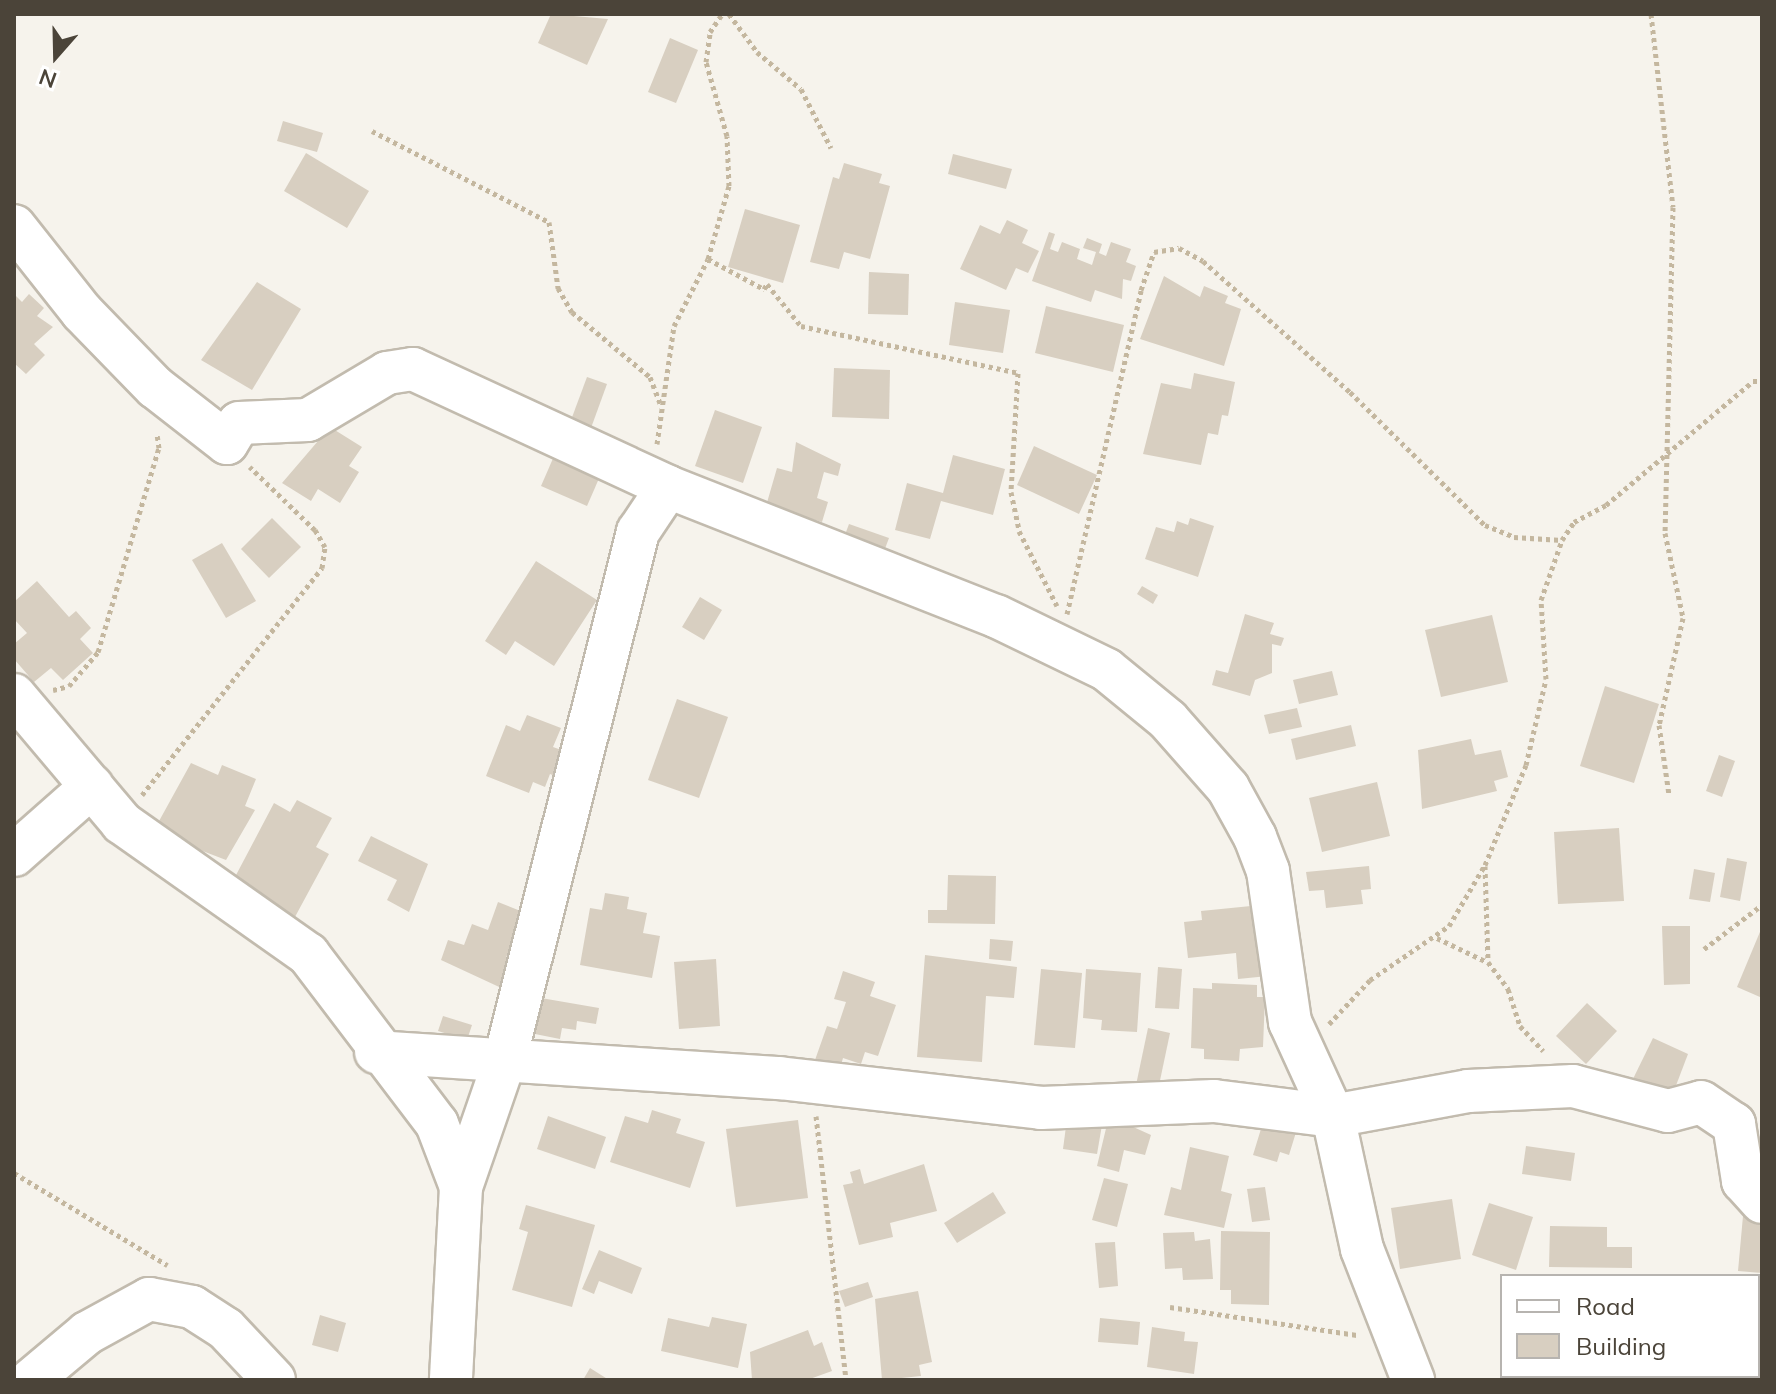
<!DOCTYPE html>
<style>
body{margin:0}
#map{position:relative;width:1776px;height:1394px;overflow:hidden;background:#f6f3ec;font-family:Mulish,sans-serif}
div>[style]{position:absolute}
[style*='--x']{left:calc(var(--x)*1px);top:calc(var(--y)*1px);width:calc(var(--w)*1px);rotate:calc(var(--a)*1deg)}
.building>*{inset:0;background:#d8cfc1}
.path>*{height:5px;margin-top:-2.5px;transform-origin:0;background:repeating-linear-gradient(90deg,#c4b79f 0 4px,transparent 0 8px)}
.roads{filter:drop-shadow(2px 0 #c2bbae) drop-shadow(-2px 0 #c2bbae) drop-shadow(0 2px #c2bbae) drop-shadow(0 -2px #c2bbae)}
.minor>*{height:42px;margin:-21px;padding:0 21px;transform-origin:21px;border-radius:21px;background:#fff}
span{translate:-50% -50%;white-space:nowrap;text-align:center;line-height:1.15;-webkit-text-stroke:6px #fff;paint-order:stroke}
.frame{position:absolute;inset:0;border:16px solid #4b4439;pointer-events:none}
.legend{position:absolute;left:1500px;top:1274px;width:260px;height:104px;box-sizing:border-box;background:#fff;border:2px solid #b7b4b0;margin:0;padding:10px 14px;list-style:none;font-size:24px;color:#4b4439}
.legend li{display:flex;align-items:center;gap:16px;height:40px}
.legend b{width:40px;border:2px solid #b7b4b0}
.north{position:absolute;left:16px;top:16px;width:80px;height:80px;-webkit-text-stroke:6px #fff;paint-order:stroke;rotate:200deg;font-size:22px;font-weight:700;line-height:32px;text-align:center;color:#4b4439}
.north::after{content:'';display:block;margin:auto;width:28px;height:36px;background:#4b4439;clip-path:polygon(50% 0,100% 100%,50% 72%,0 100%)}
</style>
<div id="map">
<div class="building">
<div style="clip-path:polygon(551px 14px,608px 19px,587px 65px,538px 43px)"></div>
<div style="clip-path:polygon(670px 38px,698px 50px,676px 103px,648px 92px)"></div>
<div style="clip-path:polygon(283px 121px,323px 133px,317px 152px,277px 141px)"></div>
<div style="clip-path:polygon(306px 153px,369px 191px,347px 228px,284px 191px)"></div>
<div style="clip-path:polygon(953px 154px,1012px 169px,1006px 189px,948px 174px)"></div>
<div style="clip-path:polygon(844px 163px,882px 174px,879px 183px,890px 186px,870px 259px,844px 252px,839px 269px,810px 262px,833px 177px,839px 179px)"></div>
<div style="clip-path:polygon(745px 209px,800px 225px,783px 283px,728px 267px)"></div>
<div style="clip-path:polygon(1007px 220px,1028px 230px,1022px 243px,1039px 251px,1028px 273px,1016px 268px,1006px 290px,960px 269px,980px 225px,1000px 234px)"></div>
<div style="clip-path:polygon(1049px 232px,1055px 234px,1050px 249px,1058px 252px,1062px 242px,1080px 249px,1077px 259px,1092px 265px,1096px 252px,1083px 248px,1087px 238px,1102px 244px,1099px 253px,1106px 256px,1111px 242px,1131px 249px,1126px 262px,1136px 266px,1131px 281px,1123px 279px,1122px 299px,1095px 290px,1091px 302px,1032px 281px)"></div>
<div style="clip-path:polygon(869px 272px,909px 274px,908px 315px,868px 314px)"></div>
<div style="clip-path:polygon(1164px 276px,1200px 297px,1204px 286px,1228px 296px,1225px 303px,1241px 309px,1224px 366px,1140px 339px)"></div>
<div style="clip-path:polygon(257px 282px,301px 309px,252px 390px,201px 360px)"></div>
<div style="clip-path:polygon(14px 294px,22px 302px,29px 294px,44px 308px,37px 316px,53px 327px,34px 344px,45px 355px,26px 374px,14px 363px)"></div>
<div style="clip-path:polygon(955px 302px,1010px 310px,1003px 353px,949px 345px)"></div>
<div style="clip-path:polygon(1046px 306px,1124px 325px,1113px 372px,1035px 353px)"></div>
<div style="clip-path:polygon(834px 368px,890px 370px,889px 419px,832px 417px)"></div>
<div style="clip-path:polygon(1194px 373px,1235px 382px,1228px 416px,1222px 415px,1218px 435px,1208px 433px,1201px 465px,1143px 454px,1161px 383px,1191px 389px)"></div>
<div style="clip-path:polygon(587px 377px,607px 384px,591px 428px,571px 420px)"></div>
<div style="clip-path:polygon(715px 410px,762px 427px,743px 483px,695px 466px)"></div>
<div style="clip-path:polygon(330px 427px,362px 447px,349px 466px,359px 472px,340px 503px,318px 489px,311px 501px,282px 483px)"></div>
<div style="clip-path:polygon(796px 442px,841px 464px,838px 476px,824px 472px,817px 498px,828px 502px,822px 522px,766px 506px,777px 468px,792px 472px)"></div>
<div style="clip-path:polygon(1034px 446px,1097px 475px,1079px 514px,1017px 485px)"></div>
<div style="clip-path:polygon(558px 447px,604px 467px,587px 506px,541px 486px)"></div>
<div style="clip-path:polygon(953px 455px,1005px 469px,993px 515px,941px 501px,930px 539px,895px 530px,907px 483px,943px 493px)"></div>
<div style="clip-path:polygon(272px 518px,301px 547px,269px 578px,241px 549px)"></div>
<div style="clip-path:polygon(1190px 518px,1214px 526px,1198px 577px,1145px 559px,1156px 527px,1174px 532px,1177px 521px,1188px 525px)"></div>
<div style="clip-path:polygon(849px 524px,889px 538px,880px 562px,840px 548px)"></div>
<div style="clip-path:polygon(222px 543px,256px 601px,226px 618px,192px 560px)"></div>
<div style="clip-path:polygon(536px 561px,597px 600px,554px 666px,515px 641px,506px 655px,485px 641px)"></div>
<div style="clip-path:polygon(37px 581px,69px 617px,76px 611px,91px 628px,80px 639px,93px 653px,63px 680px,51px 668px,34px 682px,14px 659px,14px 644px,27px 633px,14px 619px,14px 602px)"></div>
<div style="clip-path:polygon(1142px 586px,1158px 595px,1153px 604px,1137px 594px)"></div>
<div style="clip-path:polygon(700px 597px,722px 610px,704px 640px,682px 627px)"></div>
<div style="clip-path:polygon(1245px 614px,1274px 623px,1270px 634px,1284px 638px,1281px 646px,1272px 644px,1272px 673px,1255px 680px,1250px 696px,1212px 685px,1216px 670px,1228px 673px)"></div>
<div style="clip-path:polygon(1492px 615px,1508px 682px,1441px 697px,1425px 630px)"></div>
<div style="clip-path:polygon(1332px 671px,1338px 695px,1299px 704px,1293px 680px)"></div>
<div style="clip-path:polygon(1605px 686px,1659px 704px,1634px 783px,1580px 766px)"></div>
<div style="clip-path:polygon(677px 699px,728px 717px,699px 798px,648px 780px)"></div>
<div style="clip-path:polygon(1297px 708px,1302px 727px,1269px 734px,1264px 715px)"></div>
<div style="clip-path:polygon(527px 715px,561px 728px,553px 747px,567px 752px,557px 777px,550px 774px,545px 787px,533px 782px,529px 793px,486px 776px,506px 725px,520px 731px)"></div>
<div style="clip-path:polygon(1351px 725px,1356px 746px,1296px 760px,1291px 739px)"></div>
<div style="clip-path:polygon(1471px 739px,1475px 755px,1501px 750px,1508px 777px,1494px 781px,1497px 791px,1422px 809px,1418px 750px)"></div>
<div style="clip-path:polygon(1719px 755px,1735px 761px,1722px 797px,1706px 791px)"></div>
<div style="clip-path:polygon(191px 763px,218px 775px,222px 765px,256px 779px,245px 806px,255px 810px,226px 860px,153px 832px)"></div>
<div style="clip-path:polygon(1377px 782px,1390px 836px,1322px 852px,1309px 798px)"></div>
<div style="clip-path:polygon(297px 800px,332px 818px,316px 847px,329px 854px,289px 928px,226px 894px,274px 803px,290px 812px)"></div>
<div style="clip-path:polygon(1619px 828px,1624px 901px,1558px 904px,1554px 832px)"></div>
<div style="clip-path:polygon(371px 836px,428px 864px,409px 912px,387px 900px,397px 880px,358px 861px)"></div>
<div style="clip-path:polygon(1727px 858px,1747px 862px,1740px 901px,1720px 897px)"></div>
<div style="clip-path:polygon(1369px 866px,1371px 889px,1361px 890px,1363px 904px,1326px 908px,1324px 890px,1309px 891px,1306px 872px)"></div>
<div style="clip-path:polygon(1694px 869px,1715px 873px,1710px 902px,1689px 899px)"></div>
<div style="clip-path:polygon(948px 875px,996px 876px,995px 924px,928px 923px,928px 910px,947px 910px)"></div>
<div style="clip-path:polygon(605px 893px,629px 897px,627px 909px,647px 913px,643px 933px,660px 936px,652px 978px,580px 965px,590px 908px,602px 910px)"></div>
<div style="clip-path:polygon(498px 902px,523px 912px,506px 958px,523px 963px,512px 993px,441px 960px,448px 940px,464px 945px,472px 924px,488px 930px)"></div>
<div style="clip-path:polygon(1261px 905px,1268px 976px,1238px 979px,1236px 953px,1188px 958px,1184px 922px,1202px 920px,1201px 911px)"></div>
<div style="clip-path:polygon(1662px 926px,1690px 926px,1690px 984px,1664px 985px)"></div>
<div style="clip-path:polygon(1762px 927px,1762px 991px,1760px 997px,1737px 987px)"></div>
<div style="clip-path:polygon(990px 939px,1013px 941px,1011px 961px,989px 959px)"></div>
<div style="clip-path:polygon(925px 955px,1017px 967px,1014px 998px,986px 996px,982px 1062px,917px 1057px)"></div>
<div style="clip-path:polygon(716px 959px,720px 1026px,679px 1029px,674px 962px)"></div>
<div style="clip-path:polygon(1158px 967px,1182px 969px,1179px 1009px,1155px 1008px)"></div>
<div style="clip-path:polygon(1041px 969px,1082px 973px,1075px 1048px,1034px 1045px)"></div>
<div style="clip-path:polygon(1086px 969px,1141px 973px,1137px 1032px,1101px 1030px,1102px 1020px,1083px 1018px)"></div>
<div style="clip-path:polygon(843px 971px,875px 982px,870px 996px,896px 1005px,878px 1056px,865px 1052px,861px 1064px,843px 1058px,840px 1069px,815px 1060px,827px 1026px,837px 1029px,846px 1002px,834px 999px)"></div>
<div style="clip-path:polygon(1212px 983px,1257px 985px,1257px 997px,1265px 997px,1263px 1047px,1240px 1049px,1239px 1061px,1204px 1059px,1204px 1049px,1191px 1048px,1193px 988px,1212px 989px)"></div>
<div style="clip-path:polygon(541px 998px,599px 1008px,596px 1024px,577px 1021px,576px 1030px,562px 1028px,560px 1039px,535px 1034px)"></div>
<div style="clip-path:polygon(1587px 1003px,1617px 1031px,1586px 1064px,1556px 1036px)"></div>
<div style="clip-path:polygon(443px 1016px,472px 1025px,467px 1040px,438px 1031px)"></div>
<div style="clip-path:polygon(1148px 1028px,1170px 1033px,1158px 1090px,1136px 1085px)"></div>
<div style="clip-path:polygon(1653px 1038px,1688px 1054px,1672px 1096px,1631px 1083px)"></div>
<div style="clip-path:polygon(652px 1110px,681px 1119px,676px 1133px,705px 1142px,690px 1188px,610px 1162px,625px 1116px,648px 1123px)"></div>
<div style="clip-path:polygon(548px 1116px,606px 1137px,595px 1169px,537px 1149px)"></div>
<div style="clip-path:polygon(1109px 1116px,1151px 1135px,1145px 1155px,1124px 1150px,1119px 1172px,1097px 1166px)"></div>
<div style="clip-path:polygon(1067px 1119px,1102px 1125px,1097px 1154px,1063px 1149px)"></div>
<div style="clip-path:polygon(1264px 1119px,1297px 1129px,1289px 1155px,1280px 1152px,1277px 1162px,1253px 1155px)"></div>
<div style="clip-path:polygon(798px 1120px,808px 1198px,736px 1207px,726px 1129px)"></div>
<div style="clip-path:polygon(1526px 1146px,1575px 1153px,1571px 1181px,1522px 1174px)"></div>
<div style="clip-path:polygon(1190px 1147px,1229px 1156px,1221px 1191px,1232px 1194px,1224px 1228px,1164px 1215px,1171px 1187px,1181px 1190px)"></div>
<div style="clip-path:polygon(924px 1164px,937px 1211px,890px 1223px,893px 1237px,859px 1245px,843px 1185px,853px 1183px,850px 1172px,860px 1169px,864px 1184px)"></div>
<div style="clip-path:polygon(1104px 1178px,1128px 1184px,1117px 1227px,1092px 1220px)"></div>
<div style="clip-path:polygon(1265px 1187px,1270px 1220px,1252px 1222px,1247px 1189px)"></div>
<div style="clip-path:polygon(993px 1192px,1006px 1213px,957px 1243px,944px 1223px)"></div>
<div style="clip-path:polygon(1452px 1199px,1461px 1259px,1400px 1269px,1391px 1208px)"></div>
<div style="clip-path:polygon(1489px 1203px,1533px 1217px,1516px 1270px,1472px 1255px)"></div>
<div style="clip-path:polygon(526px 1205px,595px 1225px,572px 1307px,512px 1290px,528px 1232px,519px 1229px)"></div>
<div style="clip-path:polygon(1743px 1216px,1762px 1218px,1762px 1273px,1738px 1271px)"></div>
<div style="clip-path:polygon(1550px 1226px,1607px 1227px,1607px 1247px,1632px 1247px,1632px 1268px,1549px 1267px)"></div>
<div style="clip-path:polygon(1221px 1231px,1270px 1232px,1269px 1305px,1231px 1304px,1231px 1290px,1220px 1290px)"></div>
<div style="clip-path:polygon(1194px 1232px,1195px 1241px,1210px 1239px,1213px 1279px,1183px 1280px,1182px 1268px,1165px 1269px,1163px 1233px)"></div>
<div style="clip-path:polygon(1115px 1242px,1118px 1286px,1099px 1288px,1095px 1243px)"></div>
<div style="clip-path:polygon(599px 1250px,642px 1268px,632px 1294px,599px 1281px,594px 1294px,582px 1289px)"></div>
<div style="clip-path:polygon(868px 1282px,873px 1297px,845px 1307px,839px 1291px)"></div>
<div style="clip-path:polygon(918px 1291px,932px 1362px,919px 1365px,921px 1376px,882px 1380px,875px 1299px)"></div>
<div style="clip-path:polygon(320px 1315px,346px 1323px,338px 1352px,312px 1345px)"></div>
<div style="clip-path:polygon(712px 1317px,747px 1324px,738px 1368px,661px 1351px,668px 1318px,709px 1327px)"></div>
<div style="clip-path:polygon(1100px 1318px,1140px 1322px,1138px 1345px,1098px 1342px)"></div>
<div style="clip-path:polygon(1152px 1327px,1185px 1332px,1184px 1341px,1198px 1342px,1194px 1374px,1147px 1367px)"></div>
<div style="clip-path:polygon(808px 1330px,814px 1346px,822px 1342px,832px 1371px,807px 1380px,752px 1380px,750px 1352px)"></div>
<div style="clip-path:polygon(590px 1368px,609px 1380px,583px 1380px)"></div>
<div style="clip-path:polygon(1670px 1376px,1739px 1376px,1740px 1380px,1671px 1380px)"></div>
</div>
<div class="path">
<div style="--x:729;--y:14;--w:47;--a:53.6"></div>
<div style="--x:757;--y:52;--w:57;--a:40.1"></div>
<div style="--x:801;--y:89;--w:66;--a:63"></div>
<div style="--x:1651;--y:14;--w:194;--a:83.5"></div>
<div style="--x:1673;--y:207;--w:326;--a:91.4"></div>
<div style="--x:1665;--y:533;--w:87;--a:78"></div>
<div style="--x:1683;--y:618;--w:110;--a:102.6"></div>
<div style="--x:1659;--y:725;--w:70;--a:81.8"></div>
<div style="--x:372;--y:131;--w:199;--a:27.2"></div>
<div style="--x:549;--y:222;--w:67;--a:82.2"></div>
<div style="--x:558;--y:288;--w:28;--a:60"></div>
<div style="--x:572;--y:312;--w:102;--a:39.8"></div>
<div style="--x:650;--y:377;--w:30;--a:69"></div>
<div style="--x:708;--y:259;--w:64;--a:28.2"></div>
<div style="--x:764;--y:289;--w:6;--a:-59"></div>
<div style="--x:767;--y:284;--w:54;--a:51"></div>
<div style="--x:801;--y:326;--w:222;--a:12.2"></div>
<div style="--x:1018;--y:373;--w:119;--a:93.4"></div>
<div style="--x:1011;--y:492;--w:40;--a:78"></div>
<div style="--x:1019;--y:531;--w:84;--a:63.1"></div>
<div style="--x:657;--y:444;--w:119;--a:-81.8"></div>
<div style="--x:674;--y:326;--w:75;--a:-63.1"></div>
<div style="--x:708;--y:259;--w:76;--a:-74"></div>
<div style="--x:729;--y:186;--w:50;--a:-92.3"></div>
<div style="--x:727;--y:136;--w:77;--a:-105.8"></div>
<div style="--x:706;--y:62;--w:30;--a:-82"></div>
<div style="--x:710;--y:32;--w:22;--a:-56"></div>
<div style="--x:1067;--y:614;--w:332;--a:-77.1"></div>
<div style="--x:1141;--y:290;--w:40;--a:-71.1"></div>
<div style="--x:1154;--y:252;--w:25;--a:-9"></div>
<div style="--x:1179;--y:248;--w:27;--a:28"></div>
<div style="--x:1203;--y:261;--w:197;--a:41.7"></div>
<div style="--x:1350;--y:392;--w:190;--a:44.6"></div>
<div style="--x:1485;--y:525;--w:31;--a:22"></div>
<div style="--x:1514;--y:537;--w:48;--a:3.6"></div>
<div style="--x:53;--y:690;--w:16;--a:-14"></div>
<div style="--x:69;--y:686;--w:45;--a:-49.5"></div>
<div style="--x:98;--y:652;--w:213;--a:-73.4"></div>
<div style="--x:159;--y:448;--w:14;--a:-98"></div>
<div style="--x:142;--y:795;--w:290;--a:-51.6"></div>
<div style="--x:322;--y:568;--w:21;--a:-82"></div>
<div style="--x:325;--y:547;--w:20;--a:-120"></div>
<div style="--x:315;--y:530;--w:91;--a:-135.9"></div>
<div style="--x:1485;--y:866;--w:96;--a:88.2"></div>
<div style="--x:1488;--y:962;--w:34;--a:53"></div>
<div style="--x:1508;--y:989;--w:39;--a:72"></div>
<div style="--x:1520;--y:1026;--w:34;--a:47"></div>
<div style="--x:1437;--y:938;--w:55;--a:25.6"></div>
<div style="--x:1704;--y:949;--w:73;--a:-37.2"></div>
<div style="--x:1329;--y:1024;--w:60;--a:-47"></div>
<div style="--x:1370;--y:980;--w:96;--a:-34.4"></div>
<div style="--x:1449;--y:926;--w:71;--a:-59.5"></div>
<div style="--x:1485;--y:865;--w:108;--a:-67.7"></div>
<div style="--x:1526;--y:765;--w:88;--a:-76.9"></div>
<div style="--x:1546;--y:679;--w:79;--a:-93.6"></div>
<div style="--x:1541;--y:600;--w:64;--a:-70.7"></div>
<div style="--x:1562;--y:540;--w:22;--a:-56"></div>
<div style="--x:1574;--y:522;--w:36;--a:-28"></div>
<div style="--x:1606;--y:505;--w:192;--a:-40.1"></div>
<div style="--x:1753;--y:381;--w:9;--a:0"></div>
<div style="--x:816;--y:1116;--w:266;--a:83.5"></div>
<div style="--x:14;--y:1173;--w:179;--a:31"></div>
<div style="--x:1170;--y:1307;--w:189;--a:8.5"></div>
</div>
<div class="roads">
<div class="minor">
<div style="--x:14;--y:226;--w:110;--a:51.7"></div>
<div style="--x:82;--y:312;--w:105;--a:45.8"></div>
<div style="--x:155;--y:387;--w:91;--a:37.9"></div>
<div style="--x:227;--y:443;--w:23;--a:-59"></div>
<div style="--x:239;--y:423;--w:69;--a:-2.5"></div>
<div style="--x:308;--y:420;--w:92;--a:-30.7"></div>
<div style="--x:387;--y:373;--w:26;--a:-9"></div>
<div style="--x:413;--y:369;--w:281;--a:24.8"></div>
<div style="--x:668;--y:487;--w:352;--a:21.5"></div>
<div style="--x:996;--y:616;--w:123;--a:25.9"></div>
<div style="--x:1107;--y:670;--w:79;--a:39.3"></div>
<div style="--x:1168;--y:720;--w:91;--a:48.6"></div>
<div style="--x:1228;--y:788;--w:56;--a:61.1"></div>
<div style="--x:1255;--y:837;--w:36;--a:69"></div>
<div style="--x:1268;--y:871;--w:153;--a:81.7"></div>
<div style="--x:1290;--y:1022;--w:103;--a:65.4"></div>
<div style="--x:1333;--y:1116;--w:137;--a:-10.5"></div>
<div style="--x:1468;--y:1091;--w:105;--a:-2.7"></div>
<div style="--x:1573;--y:1086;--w:98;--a:14.7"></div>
<div style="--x:1668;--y:1111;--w:34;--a:-15"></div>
<div style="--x:1701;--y:1102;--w:40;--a:34"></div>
<div style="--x:1734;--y:1124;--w:58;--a:81"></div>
<div style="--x:1743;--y:1181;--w:28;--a:48"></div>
<div style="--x:14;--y:695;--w:167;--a:49.8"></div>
<div style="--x:122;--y:823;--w:228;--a:35.2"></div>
<div style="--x:308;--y:954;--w:213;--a:52.8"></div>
<div style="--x:437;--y:1124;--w:67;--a:69.1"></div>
<div style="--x:461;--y:1187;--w:193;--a:93"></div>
<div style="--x:14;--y:855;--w:104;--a:-41.5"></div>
<div style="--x:376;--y:1052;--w:404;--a:3.7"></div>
<div style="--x:779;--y:1078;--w:264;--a:6.5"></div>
<div style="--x:1041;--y:1108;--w:173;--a:-2.3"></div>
<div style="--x:1214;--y:1101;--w:120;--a:7.2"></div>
<div style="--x:1333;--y:1116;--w:136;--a:77.7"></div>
<div style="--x:1362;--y:1249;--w:141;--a:68.7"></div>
<div style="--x:461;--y:1187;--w:135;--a:-71"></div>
<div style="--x:505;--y:1059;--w:544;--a:-75.84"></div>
<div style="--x:638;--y:532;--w:54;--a:-56.3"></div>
<div style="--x:31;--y:1380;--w:73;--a:-40"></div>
<div style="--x:87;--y:1333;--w:71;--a:-28.7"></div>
<div style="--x:149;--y:1299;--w:44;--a:10.5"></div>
<div style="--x:192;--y:1307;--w:40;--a:32.9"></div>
<div style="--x:226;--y:1329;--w:70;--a:46.7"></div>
</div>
</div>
<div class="frame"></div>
<ul class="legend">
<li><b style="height:10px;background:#fff"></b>Road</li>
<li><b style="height:22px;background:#d8cfc1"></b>Building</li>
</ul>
<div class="north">N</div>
</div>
